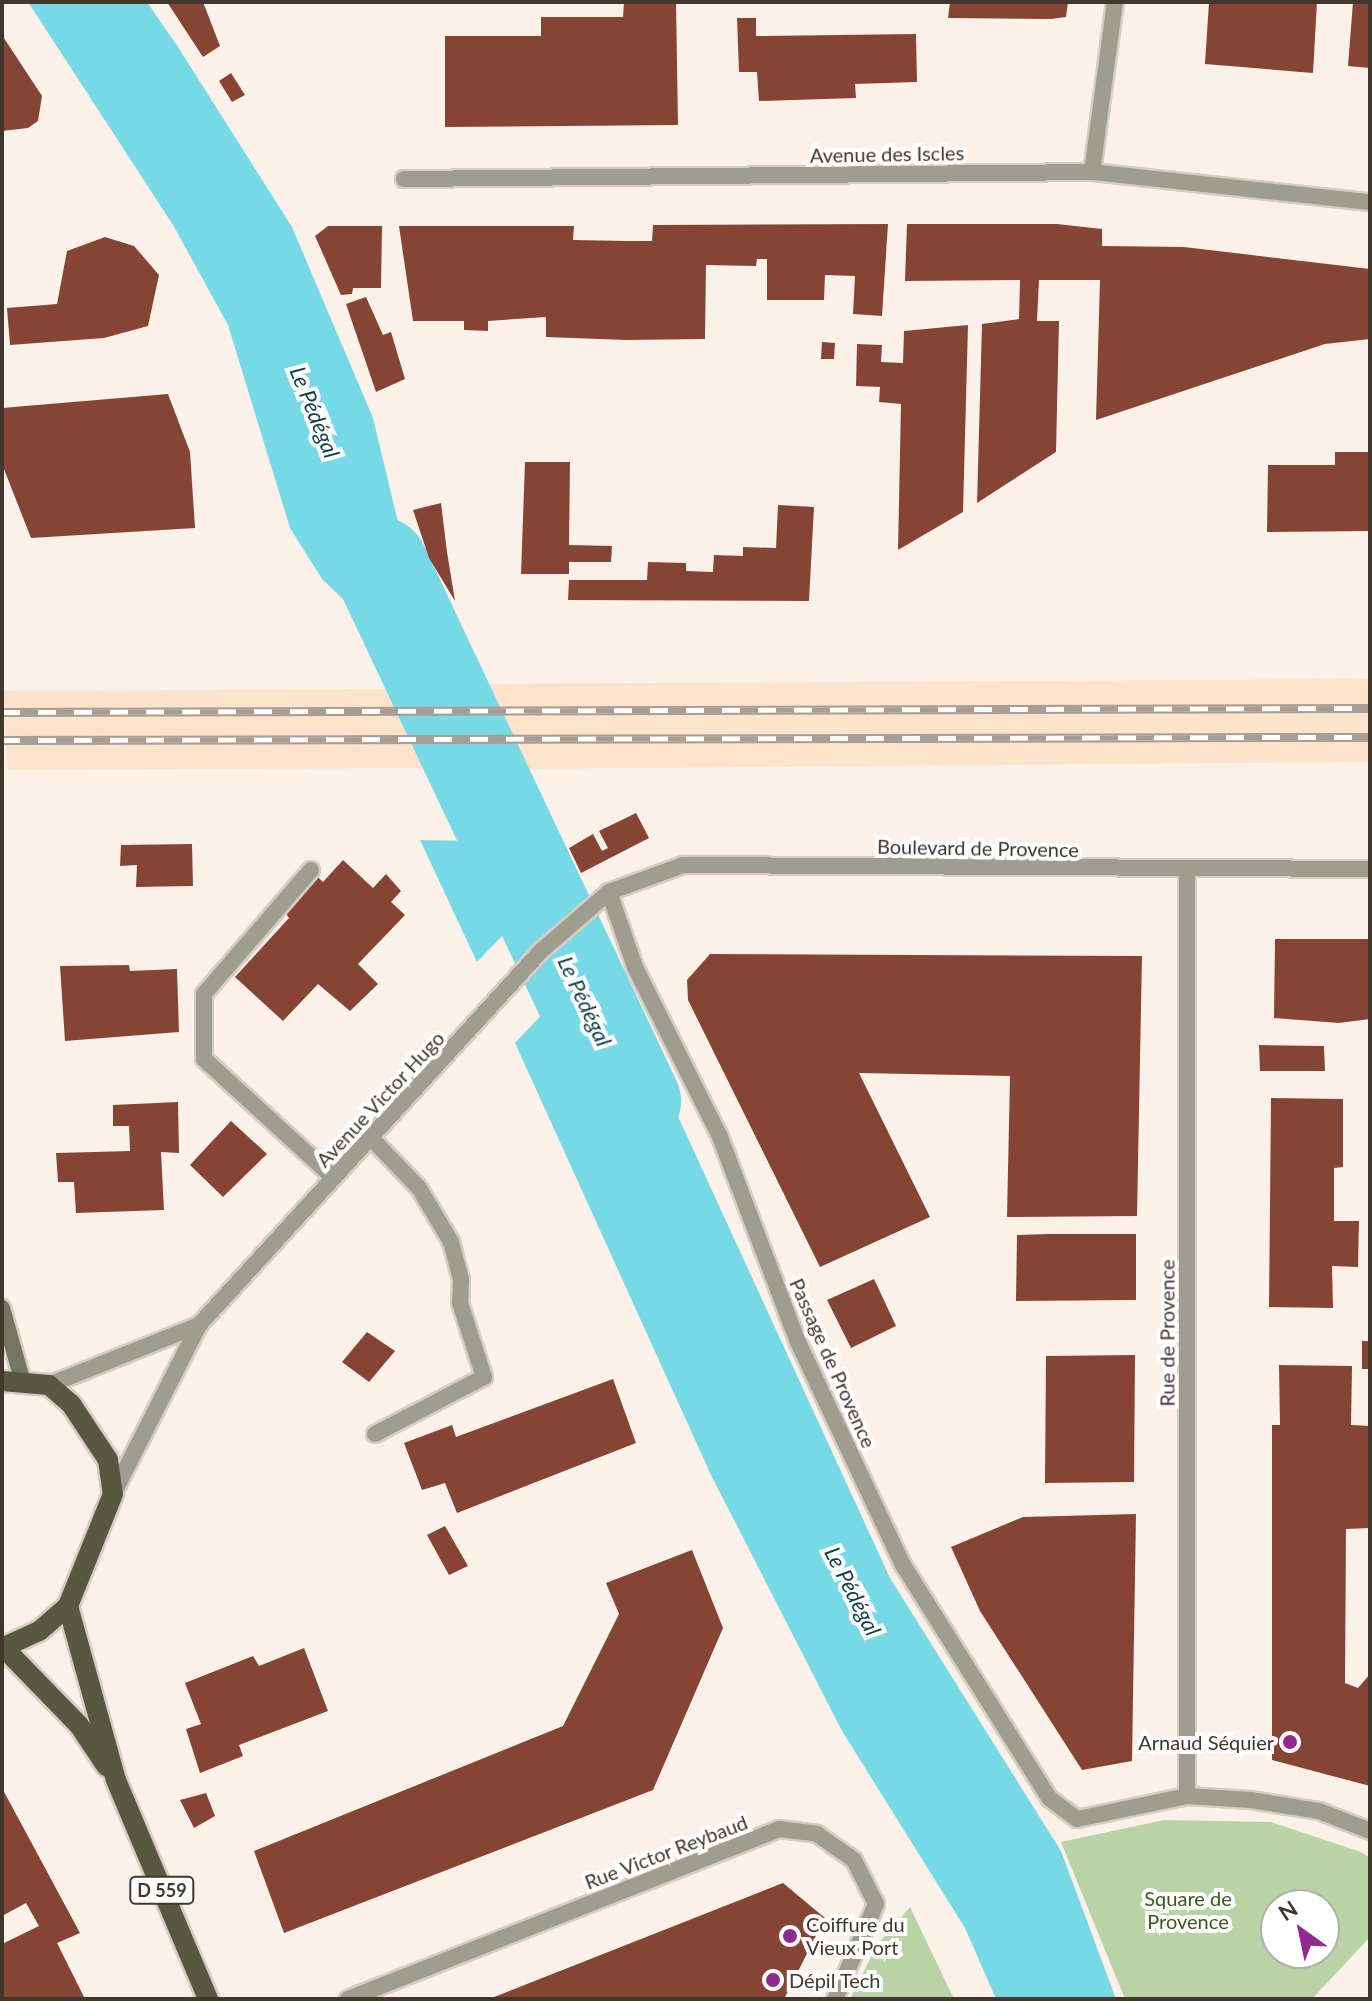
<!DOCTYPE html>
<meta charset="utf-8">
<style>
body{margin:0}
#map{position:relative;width:1372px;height:2001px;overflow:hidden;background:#fcf1e8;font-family:Lato,sans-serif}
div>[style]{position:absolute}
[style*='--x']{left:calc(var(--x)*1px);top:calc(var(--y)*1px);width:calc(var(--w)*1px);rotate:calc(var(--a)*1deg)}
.built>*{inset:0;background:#fde3cc}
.green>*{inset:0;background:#b8d3a5}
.water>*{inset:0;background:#78d9e6}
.river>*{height:96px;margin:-48px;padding:0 48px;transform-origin:48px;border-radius:48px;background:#78d9e6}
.building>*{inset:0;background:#864435}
.roads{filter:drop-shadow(2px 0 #d7ccc3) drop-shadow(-2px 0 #d7ccc3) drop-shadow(0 2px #d7ccc3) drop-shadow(0 -2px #d7ccc3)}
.service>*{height:16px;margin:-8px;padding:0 8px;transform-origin:8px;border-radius:8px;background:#9e9e90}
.minor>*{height:16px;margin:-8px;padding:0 8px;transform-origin:8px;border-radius:8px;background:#9e9e90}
.secondary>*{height:16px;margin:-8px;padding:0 8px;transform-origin:8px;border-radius:8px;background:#757562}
.primary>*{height:20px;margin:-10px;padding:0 10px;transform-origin:10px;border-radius:10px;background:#585841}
.rail>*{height:9px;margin-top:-4.5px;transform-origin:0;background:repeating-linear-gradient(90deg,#fff 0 18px,#a89d94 0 36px);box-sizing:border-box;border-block:2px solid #a89d94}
.dots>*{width:22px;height:22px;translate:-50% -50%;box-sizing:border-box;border:4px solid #fff;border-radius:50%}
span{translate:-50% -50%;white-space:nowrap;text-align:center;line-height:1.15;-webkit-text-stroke:8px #fff;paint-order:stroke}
.shield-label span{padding:2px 6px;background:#fff;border:2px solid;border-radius:6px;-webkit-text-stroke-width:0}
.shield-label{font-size:18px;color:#41372d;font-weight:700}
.street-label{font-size:20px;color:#41372d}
.poi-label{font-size:20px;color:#41372d}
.right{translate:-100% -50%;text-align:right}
.left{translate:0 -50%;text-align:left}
.park-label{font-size:20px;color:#395a1b}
.water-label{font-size:22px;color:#103e44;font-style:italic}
.frame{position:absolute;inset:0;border:4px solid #41372d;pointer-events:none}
.north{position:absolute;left:1260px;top:1889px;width:80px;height:80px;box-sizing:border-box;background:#fff;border:2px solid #b3afab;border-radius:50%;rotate:327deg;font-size:22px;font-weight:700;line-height:32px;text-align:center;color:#41372d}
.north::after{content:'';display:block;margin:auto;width:28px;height:36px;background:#8e2a92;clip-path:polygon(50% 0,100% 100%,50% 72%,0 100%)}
</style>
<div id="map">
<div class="built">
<div style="clip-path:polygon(1370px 679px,1370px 762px,508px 769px,474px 684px)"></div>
<div style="clip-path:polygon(399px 689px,435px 768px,8px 770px,2px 691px)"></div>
</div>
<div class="green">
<div style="clip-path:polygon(evenodd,1164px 1820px,1271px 1822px,1361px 1852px,1370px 1858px,1370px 1937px,1312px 1999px,1125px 1999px,1061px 1842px,1164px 1820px,1276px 1905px,1324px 1905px,1324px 1953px,1276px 1953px,1276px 1905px)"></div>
<div style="clip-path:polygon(910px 1907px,954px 1999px,850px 1999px,877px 1945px)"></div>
</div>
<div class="water">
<div style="clip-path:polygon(28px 2px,147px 2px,178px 47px,292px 227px,373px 418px,411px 576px,474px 684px,399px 689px,374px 629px,322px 579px,290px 528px,228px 325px,173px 225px)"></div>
<div style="clip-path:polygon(435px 768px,508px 769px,563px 872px,477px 962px,420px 840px,472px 841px)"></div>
<div style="clip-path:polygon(602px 951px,890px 1578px,1061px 1851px,1116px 1999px,996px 1999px,965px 1928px,842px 1731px,711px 1475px,515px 1043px)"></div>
</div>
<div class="river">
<div style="--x:380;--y:565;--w:593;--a:64.73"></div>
</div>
<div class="building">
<div style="clip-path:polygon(167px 2px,203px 2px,220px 46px,203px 57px)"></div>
<div style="clip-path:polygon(624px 2px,676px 2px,678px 125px,445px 127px,445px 36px,541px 36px,541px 17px,623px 17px)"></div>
<div style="clip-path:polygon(950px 2px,1068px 2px,1066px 17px,1051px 19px,948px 18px)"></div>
<div style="clip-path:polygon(1209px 2px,1317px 2px,1313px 73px,1205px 64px)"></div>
<div style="clip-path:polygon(1353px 2px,1370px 2px,1370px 68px,1348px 66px)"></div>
<div style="clip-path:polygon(737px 18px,756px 18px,756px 36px,916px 34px,917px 82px,855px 84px,856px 98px,759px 101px,757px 72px,739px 72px)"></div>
<div style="clip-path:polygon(2px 35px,42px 96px,38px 121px,28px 128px,2px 131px)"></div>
<div style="clip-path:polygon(231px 73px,245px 95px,232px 102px,219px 81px)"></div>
<div style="clip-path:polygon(888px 224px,882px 316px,853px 314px,855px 276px,825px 275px,824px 300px,767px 300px,767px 259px,757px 259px,756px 266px,706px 265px,705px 339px,626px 340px,546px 337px,546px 317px,488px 321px,488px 331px,464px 330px,464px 321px,413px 321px,399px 226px,574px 226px,573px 240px,627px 241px,652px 241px,653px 225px)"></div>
<div style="clip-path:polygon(907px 224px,1057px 224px,1102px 229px,1102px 246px,1184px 247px,1370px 269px,1370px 339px,1325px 344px,1096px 420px,1100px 280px,1039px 280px,1037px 321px,1059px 321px,1056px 452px,977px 503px,982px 324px,1019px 319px,1020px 280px,905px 281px)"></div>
<div style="clip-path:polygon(328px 226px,382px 226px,381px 288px,353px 288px,352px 294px,341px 295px,315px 236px)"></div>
<div style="clip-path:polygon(105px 237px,134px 246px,159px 275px,148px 326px,104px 338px,10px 345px,7px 308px,57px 304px,67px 251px)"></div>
<div style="clip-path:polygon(366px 297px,383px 335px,391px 332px,405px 379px,376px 392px,346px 304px)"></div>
<div style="clip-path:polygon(968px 325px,963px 512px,898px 550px,901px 404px,879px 402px,880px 387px,856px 386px,857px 344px,882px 345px,881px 362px,903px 363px,904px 331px)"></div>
<div style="clip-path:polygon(822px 342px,835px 343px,834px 359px,821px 359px)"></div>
<div style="clip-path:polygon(168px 394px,190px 452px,195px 528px,31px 538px,2px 464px,2px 408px)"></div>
<div style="clip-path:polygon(1335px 452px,1370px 452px,1370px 531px,1267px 532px,1268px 465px,1335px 465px)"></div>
<div style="clip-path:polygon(525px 462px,570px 462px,569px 545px,612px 546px,611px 562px,569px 562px,569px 574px,521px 574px)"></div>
<div style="clip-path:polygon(441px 503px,447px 552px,455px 601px,429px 558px,413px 510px)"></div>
<div style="clip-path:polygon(778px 505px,814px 507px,809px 601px,568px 600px,569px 580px,647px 580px,648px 562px,686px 563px,686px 571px,713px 572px,714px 555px,743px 556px,743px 547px,776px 548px)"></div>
<div style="clip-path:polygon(636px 813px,649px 838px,581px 873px,569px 848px,593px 834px,602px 851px,608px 848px,599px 831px)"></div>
<div style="clip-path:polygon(192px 844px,193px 886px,136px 887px,137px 865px,120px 866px,121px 845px)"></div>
<div style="clip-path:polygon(343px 860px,373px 888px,386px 874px,401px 891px,391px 902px,405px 915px,358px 964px,378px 984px,350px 1011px,318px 984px,283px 1021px,235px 977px,289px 918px,284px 910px,311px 870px,323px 882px)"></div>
<div style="clip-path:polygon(1275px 939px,1370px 939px,1370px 1019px,1339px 1023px,1274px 1018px)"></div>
<div style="clip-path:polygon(710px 954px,1142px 956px,1137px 1216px,1007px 1217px,1010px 1076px,859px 1073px,930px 1217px,820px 1267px,688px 1000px,687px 980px)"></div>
<div style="clip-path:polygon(129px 965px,130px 971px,177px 969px,179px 1032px,65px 1041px,60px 966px)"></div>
<div style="clip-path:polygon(1259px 1045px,1324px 1046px,1325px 1071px,1260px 1071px)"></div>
<div style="clip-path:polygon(1271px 1098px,1343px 1099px,1343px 1167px,1334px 1168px,1334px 1221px,1359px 1221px,1358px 1267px,1332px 1266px,1333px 1308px,1269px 1307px)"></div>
<div style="clip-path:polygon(178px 1102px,179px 1153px,161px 1152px,164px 1210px,76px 1213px,74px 1182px,58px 1182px,56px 1153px,130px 1151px,129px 1126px,113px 1126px,113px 1105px)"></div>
<div style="clip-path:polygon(231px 1121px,267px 1154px,223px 1197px,190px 1165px)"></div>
<div style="clip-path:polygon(1047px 1234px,1136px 1234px,1136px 1300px,1016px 1301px,1017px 1235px)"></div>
<div style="clip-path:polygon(874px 1279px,896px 1326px,851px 1348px,827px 1300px)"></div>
<div style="clip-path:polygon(367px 1332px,395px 1351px,369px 1382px,342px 1362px)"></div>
<div style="clip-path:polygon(1362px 1341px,1370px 1341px,1370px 1369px,1362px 1369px)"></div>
<div style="clip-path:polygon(1135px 1355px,1134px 1482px,1045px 1483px,1046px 1356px)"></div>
<div style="clip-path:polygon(1279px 1365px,1352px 1366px,1351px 1425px,1370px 1426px,1370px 1528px,1346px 1529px,1345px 1683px,1358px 1688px,1370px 1674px,1370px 1786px,1272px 1760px,1272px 1425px,1280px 1425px)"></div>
<div style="clip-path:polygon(613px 1379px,636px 1443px,457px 1513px,445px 1483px,422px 1490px,404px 1443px,452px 1425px,456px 1437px)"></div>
<div style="clip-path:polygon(1136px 1514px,1132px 1761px,1082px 1770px,980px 1611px,951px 1547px,1023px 1517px)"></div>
<div style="clip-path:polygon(445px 1526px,468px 1566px,449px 1575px,427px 1535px)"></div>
<div style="clip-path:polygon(692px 1550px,723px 1628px,653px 1790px,284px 1933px,254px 1851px,563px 1726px,619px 1614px,606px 1583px)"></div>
<div style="clip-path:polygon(304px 1648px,328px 1711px,239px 1745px,243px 1756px,200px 1773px,186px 1729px,201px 1724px,185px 1683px,253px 1656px,259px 1666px)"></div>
<div style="clip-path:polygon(2px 1788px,80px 1933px,57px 1943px,85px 1999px,5px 1999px,2px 1993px,2px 1944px,39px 1926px,26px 1903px,2px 1916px)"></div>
<div style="clip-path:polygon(206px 1793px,215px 1816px,194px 1828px,180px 1800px)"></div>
<div style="clip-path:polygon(783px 1883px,825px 1918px,784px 1999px,489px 1999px)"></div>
</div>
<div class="roads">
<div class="service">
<div style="--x:311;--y:870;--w:164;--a:130.8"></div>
<div style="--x:204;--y:994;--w:65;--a:90"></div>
<div style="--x:204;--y:1059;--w:176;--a:42.5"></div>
<div style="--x:371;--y:1138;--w:69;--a:46.2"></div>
<div style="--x:419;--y:1188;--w:63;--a:59.3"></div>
<div style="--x:451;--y:1242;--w:39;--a:75"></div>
<div style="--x:461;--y:1280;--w:23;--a:92"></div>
<div style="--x:460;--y:1303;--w:78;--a:72"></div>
<div style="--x:484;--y:1377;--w:123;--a:152.4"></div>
</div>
<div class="minor">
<div style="--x:1092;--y:172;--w:172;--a:-82.3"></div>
<div style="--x:404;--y:179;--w:688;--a:-0.58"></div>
<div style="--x:1092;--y:172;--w:280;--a:6.2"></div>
<div style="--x:609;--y:892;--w:79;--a:70.9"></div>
<div style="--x:635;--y:967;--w:190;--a:63.4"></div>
<div style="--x:720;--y:1137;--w:219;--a:69.2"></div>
<div style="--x:798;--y:1342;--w:246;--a:64.8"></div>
<div style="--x:903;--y:1565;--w:275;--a:57.9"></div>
<div style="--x:1049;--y:1798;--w:35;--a:37"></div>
<div style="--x:1077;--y:1819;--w:112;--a:-11.8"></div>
<div style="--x:1187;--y:1796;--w:64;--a:3.6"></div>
<div style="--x:1251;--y:1800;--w:69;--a:9.2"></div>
<div style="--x:1319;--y:1811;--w:55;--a:21.4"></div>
<div style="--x:49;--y:1385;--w:162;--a:-21.8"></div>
<div style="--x:113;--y:1494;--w:190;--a:-63"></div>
<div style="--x:199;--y:1325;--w:507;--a:-47.56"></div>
<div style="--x:541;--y:951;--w:90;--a:-40.9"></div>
<div style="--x:609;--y:892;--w:79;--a:-20"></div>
<div style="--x:683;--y:865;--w:687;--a:0.33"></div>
<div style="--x:1187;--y:1796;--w:926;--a:-90"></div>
<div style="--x:348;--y:1999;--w:463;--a:-21.5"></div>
<div style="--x:779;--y:1829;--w:38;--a:7"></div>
<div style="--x:817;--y:1834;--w:45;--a:35.1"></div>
<div style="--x:854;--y:1860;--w:49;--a:63.4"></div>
<div style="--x:876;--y:1904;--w:103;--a:113.3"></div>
</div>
<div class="secondary">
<div style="--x:2;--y:1308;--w:74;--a:74.3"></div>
</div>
<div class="primary">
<div style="--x:2;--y:1381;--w:47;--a:4.9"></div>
<div style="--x:49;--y:1385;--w:29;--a:41"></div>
<div style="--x:71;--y:1404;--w:67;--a:56.5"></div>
<div style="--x:108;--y:1460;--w:34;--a:82"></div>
<div style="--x:113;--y:1494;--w:121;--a:111.9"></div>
<div style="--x:68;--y:1606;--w:38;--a:139"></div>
<div style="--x:39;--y:1631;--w:41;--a:155.3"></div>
<div style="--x:68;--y:1606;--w:180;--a:74.6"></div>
<div style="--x:116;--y:1780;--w:238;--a:67.2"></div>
<div style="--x:4;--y:1648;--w:107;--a:45.8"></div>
<div style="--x:79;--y:1725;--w:50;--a:56.3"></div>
</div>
</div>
<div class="rail">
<div style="--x:2;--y:712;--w:1368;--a:-0.17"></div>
<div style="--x:2;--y:740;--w:1368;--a:-0.13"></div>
</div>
<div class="dots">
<div style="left:1290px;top:1742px;background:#8e2a92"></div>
<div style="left:790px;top:1936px;background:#8e2a92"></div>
<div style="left:773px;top:1980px;background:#8e2a92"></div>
</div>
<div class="shield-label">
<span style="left:162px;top:1890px">D 559</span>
</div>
<div class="street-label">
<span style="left:887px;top:154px;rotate:-1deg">Avenue des Iscles</span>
<span style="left:978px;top:848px;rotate:1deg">Boulevard de Provence</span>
<span style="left:380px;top:1099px;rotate:-47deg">Avenue Victor Hugo</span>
<span style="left:1167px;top:1333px;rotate:-90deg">Rue de Provence</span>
<span style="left:833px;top:1363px;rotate:66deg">Passage de Provence</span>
<span style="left:666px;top:1852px;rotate:-21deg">Rue Victor Reybaud</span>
</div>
<div class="poi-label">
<span class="right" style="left:1274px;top:1742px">Arnaud Séquier</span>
<span class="left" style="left:806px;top:1936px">Coiffure du<br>Vieux Port</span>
<span class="left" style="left:789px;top:1980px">Dépil Tech</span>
</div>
<div class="park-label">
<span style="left:1188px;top:1910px">Square de<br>Provence</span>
</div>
<div class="water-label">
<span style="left:315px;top:412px;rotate:68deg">Le Pédégal</span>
<span style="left:585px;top:1001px;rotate:65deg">Le Pédégal</span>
<span style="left:853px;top:1591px;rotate:63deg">Le Pédégal</span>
</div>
<div class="frame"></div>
<div class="north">N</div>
</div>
